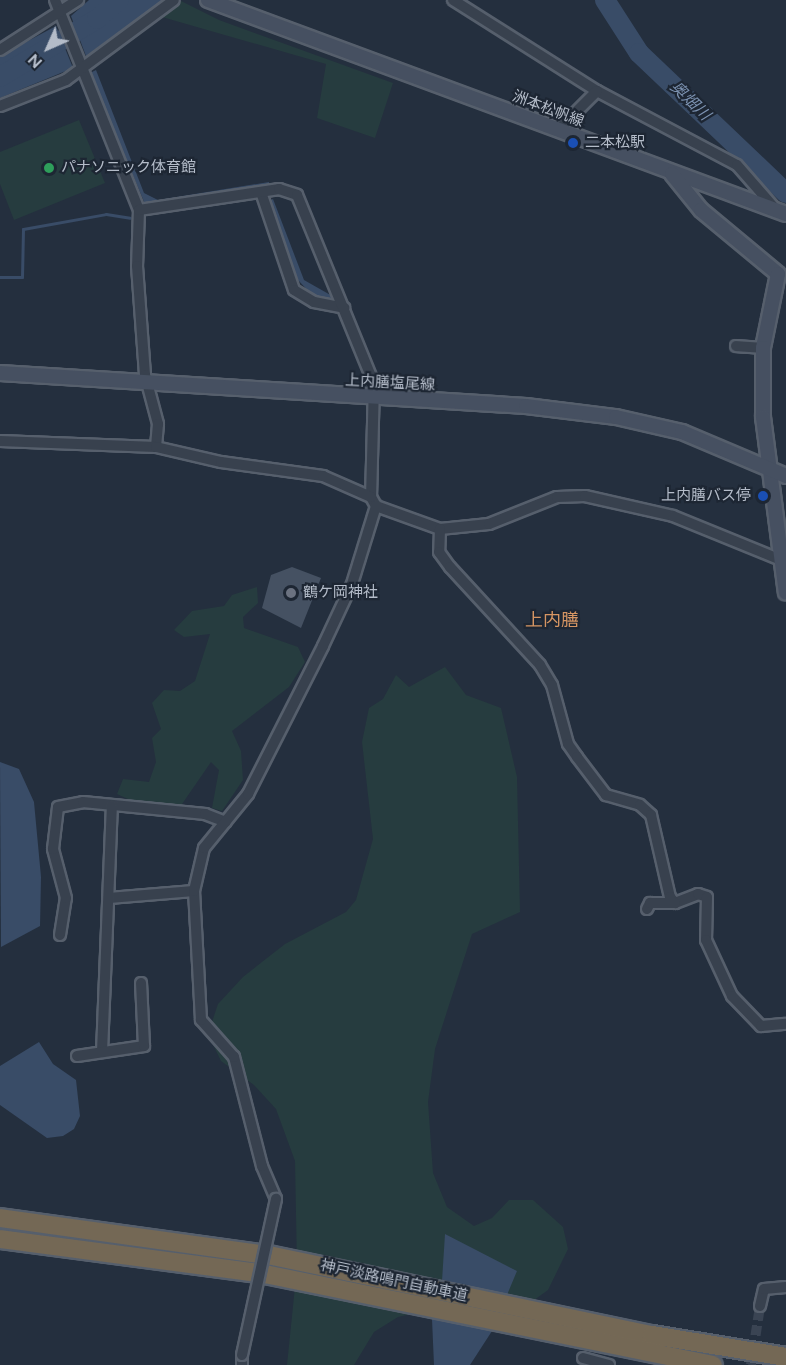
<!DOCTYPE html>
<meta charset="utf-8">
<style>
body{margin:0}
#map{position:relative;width:786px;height:1365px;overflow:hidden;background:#242f3e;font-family:Figtree,"Noto Sans JP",sans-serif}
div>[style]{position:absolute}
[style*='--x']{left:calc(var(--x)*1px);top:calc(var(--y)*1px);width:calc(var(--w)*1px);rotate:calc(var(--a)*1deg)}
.green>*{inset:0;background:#263c3f}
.water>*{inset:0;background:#394c67}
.stream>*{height:3px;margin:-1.5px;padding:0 1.5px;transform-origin:1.5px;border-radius:1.5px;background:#394c67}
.river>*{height:20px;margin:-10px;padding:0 10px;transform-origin:10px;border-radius:10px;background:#394c67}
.building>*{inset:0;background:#455162}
.street-tunnel>*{height:10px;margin-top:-5px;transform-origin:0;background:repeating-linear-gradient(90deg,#3a4453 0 10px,transparent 0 15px)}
.roads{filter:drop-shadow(2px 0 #565f6c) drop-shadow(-2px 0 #565f6c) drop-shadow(0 2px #565f6c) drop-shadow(0 -2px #565f6c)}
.street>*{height:10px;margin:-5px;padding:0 5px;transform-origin:5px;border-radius:5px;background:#38414e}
.secondary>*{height:14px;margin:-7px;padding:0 7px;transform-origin:7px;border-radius:7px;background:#465061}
.highway>*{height:18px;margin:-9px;padding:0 9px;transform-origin:9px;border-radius:9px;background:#746855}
.bridges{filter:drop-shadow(2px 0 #565f6c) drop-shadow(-2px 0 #565f6c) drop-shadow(0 2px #565f6c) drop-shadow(0 -2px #565f6c)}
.street-bridge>*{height:10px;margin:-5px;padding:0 5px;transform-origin:5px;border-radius:5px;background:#38414e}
.dots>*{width:16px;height:16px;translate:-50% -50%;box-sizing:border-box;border:3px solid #1d2633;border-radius:50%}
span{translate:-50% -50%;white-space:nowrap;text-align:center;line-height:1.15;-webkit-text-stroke:4.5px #1d2633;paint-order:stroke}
.street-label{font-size:15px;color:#b4bcc9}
.poi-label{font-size:15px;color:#b4bcc9}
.left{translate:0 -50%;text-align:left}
.right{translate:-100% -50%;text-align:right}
.water-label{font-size:16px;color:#7c92b1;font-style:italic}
.quarter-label{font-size:18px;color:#d59563}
.north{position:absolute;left:18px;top:18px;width:60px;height:60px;-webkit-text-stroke:4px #1d2633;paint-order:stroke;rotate:225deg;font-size:16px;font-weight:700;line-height:24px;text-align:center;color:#b4bcc9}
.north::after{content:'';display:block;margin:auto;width:21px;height:27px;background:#b4bcc9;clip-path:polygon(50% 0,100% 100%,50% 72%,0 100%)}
</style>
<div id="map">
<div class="green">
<div style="clip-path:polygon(181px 1px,219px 20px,393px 83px,375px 138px,317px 118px,326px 64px,162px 17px)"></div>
<div style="clip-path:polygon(79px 120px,105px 183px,14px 220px,0 184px,0 152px)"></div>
<div style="clip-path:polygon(257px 587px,258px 603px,243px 617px,244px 628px,298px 647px,305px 662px,289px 687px,232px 731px,241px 751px,243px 780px,222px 811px,212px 808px,219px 770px,211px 762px,180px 807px,132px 801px,117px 794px,123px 779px,149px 782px,156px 762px,152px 738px,161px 729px,152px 703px,164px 690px,180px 691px,195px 681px,210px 634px,184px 637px,174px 630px,192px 611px,224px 606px,232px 595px)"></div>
<div style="clip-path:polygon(445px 667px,466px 695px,501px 708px,517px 777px,520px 912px,472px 934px,450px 1002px,435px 1049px,428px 1102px,433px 1173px,447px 1207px,474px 1226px,492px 1218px,509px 1200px,533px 1200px,563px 1227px,568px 1249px,548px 1290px,512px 1316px,420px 1312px,398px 1317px,374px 1332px,354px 1365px,287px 1365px,297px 1267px,295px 1161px,276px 1109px,254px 1085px,221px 1061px,208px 1034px,218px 1004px,243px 977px,285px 944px,346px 912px,356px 900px,373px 839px,362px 742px,369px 708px,383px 699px,396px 675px,409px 687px)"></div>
</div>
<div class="water">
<div style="clip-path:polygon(89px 0,163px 0,86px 56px,71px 16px)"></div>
<div style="clip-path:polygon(56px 26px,73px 68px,0 98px,0 56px)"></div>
<div style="clip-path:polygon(96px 70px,144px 193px,158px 200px,269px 182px,269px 188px,145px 204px,90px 73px)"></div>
<div style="clip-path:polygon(273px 199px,304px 280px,334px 297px,333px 302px,312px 295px,298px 280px,269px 201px)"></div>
<div style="clip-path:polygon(0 762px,19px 769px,34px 802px,41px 877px,40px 926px,1px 947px)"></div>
<div style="clip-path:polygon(39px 1042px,53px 1064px,76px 1080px,80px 1116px,74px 1129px,63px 1136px,47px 1138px,0 1105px,0 1066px)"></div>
<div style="clip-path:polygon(445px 1234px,517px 1271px,492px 1331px,470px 1365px,434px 1365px,432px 1319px,442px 1281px)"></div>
</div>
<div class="stream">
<div style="--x:0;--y:277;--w:22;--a:0"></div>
<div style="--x:22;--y:277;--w:48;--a:-88.8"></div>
<div style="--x:23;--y:229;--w:84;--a:-10.2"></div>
<div style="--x:106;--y:214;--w:24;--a:9"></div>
</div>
<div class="river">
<div style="--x:605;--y:0;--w:63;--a:57.3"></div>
<div style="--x:639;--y:53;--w:203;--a:43.6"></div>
<div style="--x:0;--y:77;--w:113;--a:-30.9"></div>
<div style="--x:97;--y:19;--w:29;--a:-41"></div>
</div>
<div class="building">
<div style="clip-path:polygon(292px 567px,321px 578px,301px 628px,262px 608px,271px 575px)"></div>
</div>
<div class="street-tunnel">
<div style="--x:751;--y:1365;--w:60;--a:-81.3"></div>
</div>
<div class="roads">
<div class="street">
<div style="--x:55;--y:0;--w:226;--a:68.2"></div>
<div style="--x:139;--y:210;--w:56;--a:92"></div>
<div style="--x:137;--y:266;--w:109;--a:85.8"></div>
<div style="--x:145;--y:375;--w:51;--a:75.1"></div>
<div style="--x:158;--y:424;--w:23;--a:95"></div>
<div style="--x:453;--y:0;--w:170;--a:32.3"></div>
<div style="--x:597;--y:91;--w:158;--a:27.9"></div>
<div style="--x:737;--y:165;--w:62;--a:48.9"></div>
<div style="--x:0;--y:50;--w:93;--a:-32.7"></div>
<div style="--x:0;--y:106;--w:71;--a:-21.5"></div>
<div style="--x:66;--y:80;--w:134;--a:-36.5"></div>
<div style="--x:558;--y:130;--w:55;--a:-45"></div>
<div style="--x:261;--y:192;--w:103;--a:71.4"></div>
<div style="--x:294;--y:290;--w:23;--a:31"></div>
<div style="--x:314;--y:302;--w:31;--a:11"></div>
<div style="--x:139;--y:210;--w:142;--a:-8.5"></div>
<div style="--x:279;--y:189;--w:19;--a:18"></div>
<div style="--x:297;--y:195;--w:204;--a:67.8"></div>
<div style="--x:374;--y:384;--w:113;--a:91.5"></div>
<div style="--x:371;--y:497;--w:10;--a:61"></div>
<div style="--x:376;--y:506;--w:68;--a:19.8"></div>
<div style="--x:440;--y:529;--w:49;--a:-5.8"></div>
<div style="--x:489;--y:524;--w:73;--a:-21.7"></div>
<div style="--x:557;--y:497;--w:28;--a:-2"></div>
<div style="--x:585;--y:496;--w:90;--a:12.8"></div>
<div style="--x:673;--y:516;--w:122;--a:22.2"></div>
<div style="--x:736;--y:346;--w:27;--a:4"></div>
<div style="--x:0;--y:441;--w:156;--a:2.2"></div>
<div style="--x:156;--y:447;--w:67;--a:13"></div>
<div style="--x:221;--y:462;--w:103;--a:7.8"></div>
<div style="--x:323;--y:476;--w:52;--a:23.6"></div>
<div style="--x:440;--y:529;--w:23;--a:92"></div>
<div style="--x:439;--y:552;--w:19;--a:54"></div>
<div style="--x:450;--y:567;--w:133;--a:47.4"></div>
<div style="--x:540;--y:665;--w:23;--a:59"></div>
<div style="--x:552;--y:685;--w:61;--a:74.8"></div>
<div style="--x:568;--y:744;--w:16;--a:55"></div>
<div style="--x:577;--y:757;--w:48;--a:52.7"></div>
<div style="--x:606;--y:795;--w:35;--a:16"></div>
<div style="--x:640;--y:805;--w:15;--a:42"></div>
<div style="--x:651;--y:815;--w:84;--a:77"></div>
<div style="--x:670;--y:897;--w:8;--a:50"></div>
<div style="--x:675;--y:903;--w:25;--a:-21"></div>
<div style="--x:698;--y:894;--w:9;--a:18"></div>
<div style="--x:707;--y:897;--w:43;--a:91.3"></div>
<div style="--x:706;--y:940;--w:62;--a:65.1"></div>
<div style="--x:732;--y:996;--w:42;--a:46"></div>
<div style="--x:761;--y:1026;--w:25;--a:-5"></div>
<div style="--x:109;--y:898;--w:85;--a:-4.7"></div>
<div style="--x:647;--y:909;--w:7;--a:-63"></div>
<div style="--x:650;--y:903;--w:25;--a:0"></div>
<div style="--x:60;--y:935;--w:37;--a:-81"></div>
<div style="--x:66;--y:898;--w:51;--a:-104.9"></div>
<div style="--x:53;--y:849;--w:42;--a:-83.2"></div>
<div style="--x:58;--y:807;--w:25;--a:-11"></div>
<div style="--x:83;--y:802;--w:123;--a:5.6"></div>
<div style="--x:205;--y:814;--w:22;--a:21"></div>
<div style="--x:102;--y:1052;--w:247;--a:-87.7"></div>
<div style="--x:77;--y:1056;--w:68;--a:-8.5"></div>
<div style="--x:144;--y:1046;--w:63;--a:-92.7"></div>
<div style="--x:276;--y:1199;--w:36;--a:-113"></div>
<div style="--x:262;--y:1166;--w:113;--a:-104.4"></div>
<div style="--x:234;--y:1057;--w:50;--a:-131.7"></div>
<div style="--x:201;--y:1020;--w:129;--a:-93.1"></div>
<div style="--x:194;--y:891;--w:44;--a:-76.9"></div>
<div style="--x:204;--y:848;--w:70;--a:-50.8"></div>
<div style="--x:248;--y:794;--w:166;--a:-63.1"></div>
<div style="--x:323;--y:646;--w:68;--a:-64.9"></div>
<div style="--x:352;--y:584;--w:82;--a:-72.9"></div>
<div style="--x:760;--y:1306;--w:17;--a:-77"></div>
<div style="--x:764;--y:1289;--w:22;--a:-5"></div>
<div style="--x:583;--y:1358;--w:27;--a:15"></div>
<div style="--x:242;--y:1365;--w:10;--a:-90"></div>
</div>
<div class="secondary">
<div style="--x:208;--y:0;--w:616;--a:20.32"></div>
<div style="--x:672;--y:174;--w:46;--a:51.1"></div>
<div style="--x:701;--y:210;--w:100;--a:39.7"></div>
<div style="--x:778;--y:274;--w:76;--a:101.5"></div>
<div style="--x:763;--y:348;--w:69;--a:90"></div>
<div style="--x:763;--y:417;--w:177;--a:82.6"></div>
<div style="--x:0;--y:373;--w:527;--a:3.59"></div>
<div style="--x:526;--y:406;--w:91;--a:7"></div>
<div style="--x:616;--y:417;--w:68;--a:12.8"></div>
<div style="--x:682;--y:432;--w:113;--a:22.9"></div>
</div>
<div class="highway">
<div style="--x:0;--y:1218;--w:271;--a:7.9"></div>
<div style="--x:268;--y:1255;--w:392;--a:11.8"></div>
<div style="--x:652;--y:1335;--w:136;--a:9.3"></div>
<div style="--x:0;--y:1239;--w:267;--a:7.5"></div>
<div style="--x:265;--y:1274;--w:457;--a:11.5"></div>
</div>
</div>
<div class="bridges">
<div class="street-bridge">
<div style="--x:242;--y:1355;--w:160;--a:-77.7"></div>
</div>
</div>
<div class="dots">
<div style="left:573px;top:143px;background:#1a4fb4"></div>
<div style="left:49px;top:168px;background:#2e9e5b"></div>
<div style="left:763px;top:496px;background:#1a4fb4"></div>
<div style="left:291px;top:593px;background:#6b7280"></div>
</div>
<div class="street-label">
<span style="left:548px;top:109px;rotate:21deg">洲本松帆線</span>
<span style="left:390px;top:383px;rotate:3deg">上内膳塩尾線</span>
<span style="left:394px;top:1281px;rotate:12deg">神戸淡路鳴門自動車道</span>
</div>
<div class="poi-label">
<span class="left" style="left:585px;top:143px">二本松駅</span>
<span class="left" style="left:61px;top:168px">パナソニック体育館</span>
<span class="right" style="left:751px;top:496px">上内膳バス停</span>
<span class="left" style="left:303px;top:593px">鶴ケ岡神社</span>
</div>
<div class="water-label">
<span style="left:690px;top:101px;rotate:44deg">奥畑川</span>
</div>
<div class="quarter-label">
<span style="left:552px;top:620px">上内膳</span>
</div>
<div class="north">N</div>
</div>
